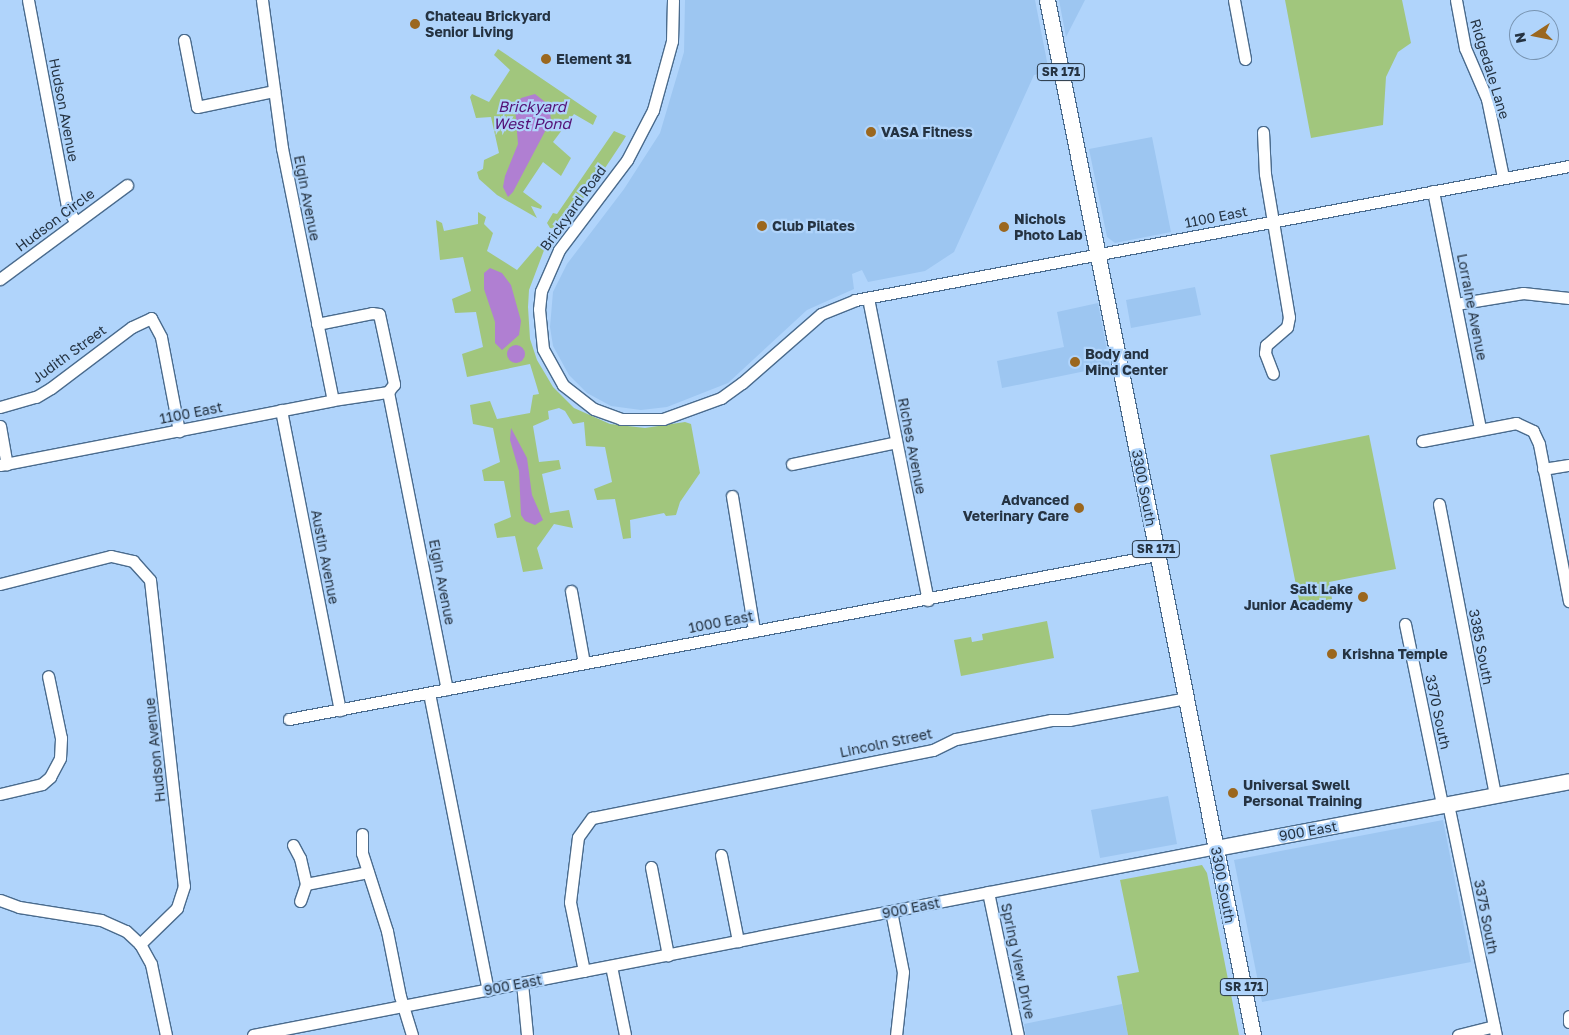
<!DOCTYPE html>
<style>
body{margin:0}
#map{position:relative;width:1569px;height:1035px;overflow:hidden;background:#b0d4fb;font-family:"Golos Text",sans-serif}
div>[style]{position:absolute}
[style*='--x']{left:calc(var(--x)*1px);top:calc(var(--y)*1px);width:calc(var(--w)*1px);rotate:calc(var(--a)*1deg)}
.built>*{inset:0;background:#9dc6f1}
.green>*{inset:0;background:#a1c67d}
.water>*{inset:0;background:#b07fd2}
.round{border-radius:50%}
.roads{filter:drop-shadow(1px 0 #4a6b8d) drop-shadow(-1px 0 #4a6b8d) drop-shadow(0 1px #4a6b8d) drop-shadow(0 -1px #4a6b8d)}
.minor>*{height:11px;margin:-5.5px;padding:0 5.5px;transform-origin:5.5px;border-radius:5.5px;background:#fff}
.major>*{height:15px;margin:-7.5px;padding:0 7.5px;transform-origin:7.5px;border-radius:7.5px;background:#fff}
.dots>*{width:14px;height:14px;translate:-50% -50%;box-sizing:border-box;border:2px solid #b0d4fb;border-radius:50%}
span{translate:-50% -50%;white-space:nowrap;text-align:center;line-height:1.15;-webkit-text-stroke:4.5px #b0d4fb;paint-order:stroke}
.shield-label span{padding:1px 4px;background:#b0d4fb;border:1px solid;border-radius:4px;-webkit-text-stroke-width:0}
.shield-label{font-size:12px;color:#253342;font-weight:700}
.poi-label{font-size:14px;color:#253342;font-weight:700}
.left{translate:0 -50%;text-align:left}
.right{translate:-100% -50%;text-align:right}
.street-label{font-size:14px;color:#253342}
.water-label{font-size:15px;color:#541075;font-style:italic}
.north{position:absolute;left:1509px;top:10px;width:50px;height:50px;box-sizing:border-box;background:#b0d4fb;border:1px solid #7894b1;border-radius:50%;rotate:259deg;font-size:14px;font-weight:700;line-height:20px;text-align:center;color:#253342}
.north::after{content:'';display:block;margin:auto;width:18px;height:22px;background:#9b671e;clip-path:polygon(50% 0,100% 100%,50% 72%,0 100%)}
</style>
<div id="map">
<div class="built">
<div style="clip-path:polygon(685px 0,1035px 0,1049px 72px,1034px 75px,954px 252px,925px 271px,868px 282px,862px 270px,852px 274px,854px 289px,807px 310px,728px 383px,667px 407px,641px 410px,611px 406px,587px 393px,569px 375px,553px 346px,550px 327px,553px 292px,567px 264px,624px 189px,660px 133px,684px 52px)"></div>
<div style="clip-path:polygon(1059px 0,1085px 0,1066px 37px)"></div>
<div style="clip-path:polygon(1152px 137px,1171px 232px,1115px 243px,1107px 237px,1089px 149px)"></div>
<div style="clip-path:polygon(1195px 287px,1201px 315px,1131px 328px,1126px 300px)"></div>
<div style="clip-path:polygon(1098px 303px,1110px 366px,1002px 388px,997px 361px,1064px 347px,1057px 312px)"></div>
<div style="clip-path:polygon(1168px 796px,1177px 844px,1100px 858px,1091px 810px)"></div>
<div style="clip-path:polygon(1443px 820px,1471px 962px,1262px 1002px,1234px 860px)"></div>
<div style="clip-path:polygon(1122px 1004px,1128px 1035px,1026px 1035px,1024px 1024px)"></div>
</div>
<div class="green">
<div style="clip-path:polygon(1285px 0,1402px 0,1411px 43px,1398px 52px,1386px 77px,1383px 125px,1311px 138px)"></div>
<div style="clip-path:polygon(498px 49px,597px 116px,593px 125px,574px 114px,553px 142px,571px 158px,561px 176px,543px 162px,523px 192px,542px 206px,541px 209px,531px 206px,537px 218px,497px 195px,479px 179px,477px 172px,483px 169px,484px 160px,499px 153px,491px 117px,476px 118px,470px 97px,472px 94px,489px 102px,510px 70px,494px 55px)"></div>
<div style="clip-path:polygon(614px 131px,626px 136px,623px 141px,595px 183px,559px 229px,550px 228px,547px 223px,553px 213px,557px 214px)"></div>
<div style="clip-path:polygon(478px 212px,486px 217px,484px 224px,493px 233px,487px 251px,517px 270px,541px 242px,546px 245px,529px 290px,528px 307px,530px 339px,537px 360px,553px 387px,574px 408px,610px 424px,645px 428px,685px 422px,691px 424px,700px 473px,680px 502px,676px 515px,666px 516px,664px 513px,630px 520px,631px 538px,623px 539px,615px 499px,597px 500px,594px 489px,612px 482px,605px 447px,586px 446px,584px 422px,573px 424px,565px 411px,559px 408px,548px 411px,549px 419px,533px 426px,539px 462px,559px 460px,561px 469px,542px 474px,550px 513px,569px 510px,573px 528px,554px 524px,537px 548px,543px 569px,523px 572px,515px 536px,497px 538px,494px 524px,511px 517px,504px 481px,484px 481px,482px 470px,500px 462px,493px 428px,473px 424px,470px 405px,490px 401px,497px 419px,530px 413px,533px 395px,539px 394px,537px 387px,530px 364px,467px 377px,462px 354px,483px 347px,476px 312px,455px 313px,452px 299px,471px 291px,463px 257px,440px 260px,436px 220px,442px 223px,444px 231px,478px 224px)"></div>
<div style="clip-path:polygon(1369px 435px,1396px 569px,1329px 582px,1332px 599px,1300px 605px,1270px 455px)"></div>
<div style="clip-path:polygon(1047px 621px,1054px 658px,961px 676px,954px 640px,971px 637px,972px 642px,983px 640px,982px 634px)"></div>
<div style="clip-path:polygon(1202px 865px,1207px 873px,1239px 1035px,1128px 1035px,1117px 976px,1139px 972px,1120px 880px)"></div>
</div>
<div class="water">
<div style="clip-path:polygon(535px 94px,549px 105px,551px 120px,513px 192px,508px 197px,503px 187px,505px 176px,518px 144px,515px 107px,521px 98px)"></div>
<div style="clip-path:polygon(490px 268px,502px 273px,511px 285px,521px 321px,519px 335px,502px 350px,495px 343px,495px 322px,484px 289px,484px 273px)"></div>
<div class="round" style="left:507px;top:345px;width:18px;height:18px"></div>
<div style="clip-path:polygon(511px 428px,527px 458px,532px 495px,543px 520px,535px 525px,525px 521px,521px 515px,519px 471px,510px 440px)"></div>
</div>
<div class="roads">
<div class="minor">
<div style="--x:28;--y:0;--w:211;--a:79.3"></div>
<div style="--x:67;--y:207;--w:18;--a:61"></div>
<div style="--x:262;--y:0;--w:149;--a:82.3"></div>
<div style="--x:282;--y:148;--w:257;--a:78.6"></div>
<div style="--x:673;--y:0;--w:41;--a:91.4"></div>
<div style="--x:672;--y:41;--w:72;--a:105.4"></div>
<div style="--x:653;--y:110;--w:56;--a:117.5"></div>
<div style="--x:627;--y:160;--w:113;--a:127.1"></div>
<div style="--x:559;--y:250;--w:45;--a:113.7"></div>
<div style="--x:541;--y:291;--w:18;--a:96"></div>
<div style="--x:539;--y:309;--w:40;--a:84.3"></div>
<div style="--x:543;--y:349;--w:41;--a:60.9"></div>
<div style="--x:563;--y:385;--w:39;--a:38"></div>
<div style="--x:594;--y:409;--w:29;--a:20"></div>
<div style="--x:621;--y:419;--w:42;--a:0"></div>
<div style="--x:663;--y:419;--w:62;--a:-19.9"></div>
<div style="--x:721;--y:398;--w:26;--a:-36"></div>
<div style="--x:742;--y:383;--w:105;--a:-41.1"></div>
<div style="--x:821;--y:314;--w:37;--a:-22"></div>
<div style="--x:855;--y:300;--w:726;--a:-10.63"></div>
<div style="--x:1234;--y:0;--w:60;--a:79.4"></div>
<div style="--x:1456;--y:0;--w:49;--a:79.4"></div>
<div style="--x:1465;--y:48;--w:56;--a:66.7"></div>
<div style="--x:1487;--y:99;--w:80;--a:78.4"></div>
<div style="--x:184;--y:40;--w:68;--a:79"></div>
<div style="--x:197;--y:107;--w:79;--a:-11.7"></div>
<div style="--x:1263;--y:132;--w:42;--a:87.3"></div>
<div style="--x:1265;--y:174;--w:145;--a:80.5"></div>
<div style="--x:1289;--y:317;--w:10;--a:101"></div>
<div style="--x:1287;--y:327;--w:28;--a:139"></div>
<div style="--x:1266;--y:345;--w:8;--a:97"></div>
<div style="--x:1265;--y:353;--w:22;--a:69"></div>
<div style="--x:1433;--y:191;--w:243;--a:78.8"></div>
<div style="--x:0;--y:279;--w:158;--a:-36.5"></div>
<div style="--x:868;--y:298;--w:308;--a:78.8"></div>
<div style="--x:1456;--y:304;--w:68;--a:-9.3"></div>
<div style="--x:1523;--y:293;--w:46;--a:6.2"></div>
<div style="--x:317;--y:324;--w:56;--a:-11.3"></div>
<div style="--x:372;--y:313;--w:7;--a:8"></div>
<div style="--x:379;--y:314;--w:72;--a:77.9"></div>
<div style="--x:394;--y:384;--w:10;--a:127"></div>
<div style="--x:388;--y:392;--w:303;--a:78.8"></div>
<div style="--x:0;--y:407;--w:37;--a:-16"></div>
<div style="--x:36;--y:397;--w:17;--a:-31"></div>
<div style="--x:51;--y:388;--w:101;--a:-37"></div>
<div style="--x:132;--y:327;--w:21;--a:-25"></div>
<div style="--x:151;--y:318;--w:21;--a:62"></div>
<div style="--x:161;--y:337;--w:96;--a:79.2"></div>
<div style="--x:281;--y:410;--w:306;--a:78.9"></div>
<div style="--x:0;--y:426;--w:39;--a:80"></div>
<div style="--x:1422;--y:441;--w:96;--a:-10.8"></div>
<div style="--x:1516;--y:423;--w:19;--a:25"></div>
<div style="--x:1533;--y:431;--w:14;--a:65"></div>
<div style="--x:1539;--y:444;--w:160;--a:79.2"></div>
<div style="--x:792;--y:464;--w:106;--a:-11.9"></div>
<div style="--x:0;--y:465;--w:339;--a:-11"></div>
<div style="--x:333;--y:400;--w:56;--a:-8.3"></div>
<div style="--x:1543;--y:469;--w:26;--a:-9"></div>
<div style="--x:732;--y:496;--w:137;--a:80.7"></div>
<div style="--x:1439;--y:504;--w:296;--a:79.1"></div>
<div style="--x:0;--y:584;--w:114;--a:-14.2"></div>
<div style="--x:111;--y:556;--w:23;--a:13"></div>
<div style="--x:133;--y:561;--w:25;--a:48"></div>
<div style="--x:150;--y:580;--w:308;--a:83.7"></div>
<div style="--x:184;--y:886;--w:23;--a:108"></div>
<div style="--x:177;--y:908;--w:52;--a:135.8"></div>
<div style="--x:571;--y:591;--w:73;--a:79.8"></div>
<div style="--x:1405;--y:624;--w:185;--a:78.4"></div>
<div style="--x:429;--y:693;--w:303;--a:78.8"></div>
<div style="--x:289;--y:719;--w:883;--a:-10.7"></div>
<div style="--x:0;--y:794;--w:43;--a:-13.4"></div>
<div style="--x:42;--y:784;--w:11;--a:-41"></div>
<div style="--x:50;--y:777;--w:21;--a:-62"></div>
<div style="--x:60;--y:758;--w:20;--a:-87"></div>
<div style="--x:61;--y:738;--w:63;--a:-101.8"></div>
<div style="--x:1448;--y:804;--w:236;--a:78.3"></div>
<div style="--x:362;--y:834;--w:19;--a:90"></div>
<div style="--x:362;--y:853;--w:82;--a:72.2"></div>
<div style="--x:387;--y:931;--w:66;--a:78.7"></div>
<div style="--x:400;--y:996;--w:41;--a:72.9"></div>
<div style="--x:293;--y:845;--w:15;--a:62"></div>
<div style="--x:300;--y:858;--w:27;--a:77"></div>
<div style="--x:306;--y:884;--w:18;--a:109"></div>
<div style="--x:721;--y:855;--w:88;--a:78.8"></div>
<div style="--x:651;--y:867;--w:90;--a:79.1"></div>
<div style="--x:306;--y:884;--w:63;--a:-11"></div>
<div style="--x:988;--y:892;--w:146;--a:78.2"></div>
<div style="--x:0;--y:900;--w:20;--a:20"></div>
<div style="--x:19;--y:907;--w:83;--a:9"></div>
<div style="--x:101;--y:920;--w:27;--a:24"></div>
<div style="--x:126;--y:931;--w:19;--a:43"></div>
<div style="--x:140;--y:944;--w:23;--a:61"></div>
<div style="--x:151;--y:964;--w:73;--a:78.1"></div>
<div style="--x:891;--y:911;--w:62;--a:78.9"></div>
<div style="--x:903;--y:972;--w:63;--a:96.3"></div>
<div style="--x:611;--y:966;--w:70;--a:78.5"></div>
<div style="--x:584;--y:971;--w:70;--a:-101.5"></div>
<div style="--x:570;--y:902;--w:65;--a:-83"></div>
<div style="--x:578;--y:837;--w:24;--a:-54"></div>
<div style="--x:592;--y:818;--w:348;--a:-11.3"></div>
<div style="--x:933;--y:750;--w:25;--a:-26"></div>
<div style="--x:956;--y:739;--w:97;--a:-11.3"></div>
<div style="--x:1051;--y:720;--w:18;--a:0"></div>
<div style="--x:1069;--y:720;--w:119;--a:-10.6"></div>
<div style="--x:522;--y:983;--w:52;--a:84.5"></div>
<div style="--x:1569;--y:1016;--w:6;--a:90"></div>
<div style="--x:253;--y:1035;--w:981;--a:-10.99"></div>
<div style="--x:1458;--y:1035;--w:37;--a:-14"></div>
</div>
<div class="major">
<div style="--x:1047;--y:0;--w:1055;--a:78.74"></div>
<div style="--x:1216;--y:848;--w:359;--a:-10.7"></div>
</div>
</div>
<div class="dots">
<div style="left:415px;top:24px;background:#9b671e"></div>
<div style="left:546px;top:59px;background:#9b671e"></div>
<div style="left:871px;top:132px;background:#9b671e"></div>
<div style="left:762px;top:226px;background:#9b671e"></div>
<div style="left:1004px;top:227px;background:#9b671e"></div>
<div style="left:1075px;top:362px;background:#9b671e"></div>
<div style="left:1079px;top:508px;background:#9b671e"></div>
<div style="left:1363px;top:597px;background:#9b671e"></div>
<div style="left:1332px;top:654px;background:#9b671e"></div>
<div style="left:1233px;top:793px;background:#9b671e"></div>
</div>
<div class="shield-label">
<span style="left:1061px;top:72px">SR 171</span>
<span style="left:1156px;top:549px">SR 171</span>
<span style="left:1244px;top:987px">SR 171</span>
</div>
<div class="poi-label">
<span class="left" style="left:425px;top:24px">Chateau Brickyard<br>Senior Living</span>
<span class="left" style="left:556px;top:59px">Element 31</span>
<span class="left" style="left:881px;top:132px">VASA Fitness</span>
<span class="left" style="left:1014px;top:227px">Nichols<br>Photo Lab</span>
<span class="left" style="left:772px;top:226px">Club Pilates</span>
<span class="left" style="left:1085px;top:362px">Body and<br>Mind Center</span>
<span class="right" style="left:1069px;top:508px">Advanced<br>Veterinary Care</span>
<span class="right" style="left:1353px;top:597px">Salt Lake<br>Junior Academy</span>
<span class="left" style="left:1342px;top:654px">Krishna Temple</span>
<span class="left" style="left:1243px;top:793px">Universal Swell<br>Personal Training</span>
</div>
<div class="street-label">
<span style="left:1490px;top:69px;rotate:73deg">Ridgedale Lane</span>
<span style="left:64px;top:110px;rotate:79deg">Hudson Avenue</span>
<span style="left:307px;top:198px;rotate:79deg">Elgin Avenue</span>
<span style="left:573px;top:208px;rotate:-54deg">Brickyard Road</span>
<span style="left:1216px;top:217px;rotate:-11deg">1100 East</span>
<span style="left:55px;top:220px;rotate:-37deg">Hudson Circle</span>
<span style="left:1472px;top:307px;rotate:79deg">Lorraine Avenue</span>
<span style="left:69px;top:354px;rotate:-36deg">Judith Street</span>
<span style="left:191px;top:413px;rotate:-11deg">1100 East</span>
<span style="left:912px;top:446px;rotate:79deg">Riches Avenue</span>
<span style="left:1144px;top:488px;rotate:79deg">3300 South</span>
<span style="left:325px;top:557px;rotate:79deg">Austin Avenue</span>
<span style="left:442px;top:582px;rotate:79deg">Elgin Avenue</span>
<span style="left:721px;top:622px;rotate:-11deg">1000 East</span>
<span style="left:1481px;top:647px;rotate:79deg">3385 South</span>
<span style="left:1438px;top:712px;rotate:78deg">3370 South</span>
<span style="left:886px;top:743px;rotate:-12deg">Lincoln Street</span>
<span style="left:155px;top:750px;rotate:-96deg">Hudson Avenue</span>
<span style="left:1308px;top:831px;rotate:-10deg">900 East</span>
<span style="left:1223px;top:885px;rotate:79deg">3300 South</span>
<span style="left:911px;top:908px;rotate:-11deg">900 East</span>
<span style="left:1486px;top:917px;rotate:79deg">3375 South</span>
<span style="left:1018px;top:961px;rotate:78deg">Spring View Drive</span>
<span style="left:513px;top:985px;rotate:-11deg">900 East</span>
</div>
<div class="water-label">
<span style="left:532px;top:115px">Brickyard<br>West Pond</span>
</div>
<div class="north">N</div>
</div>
